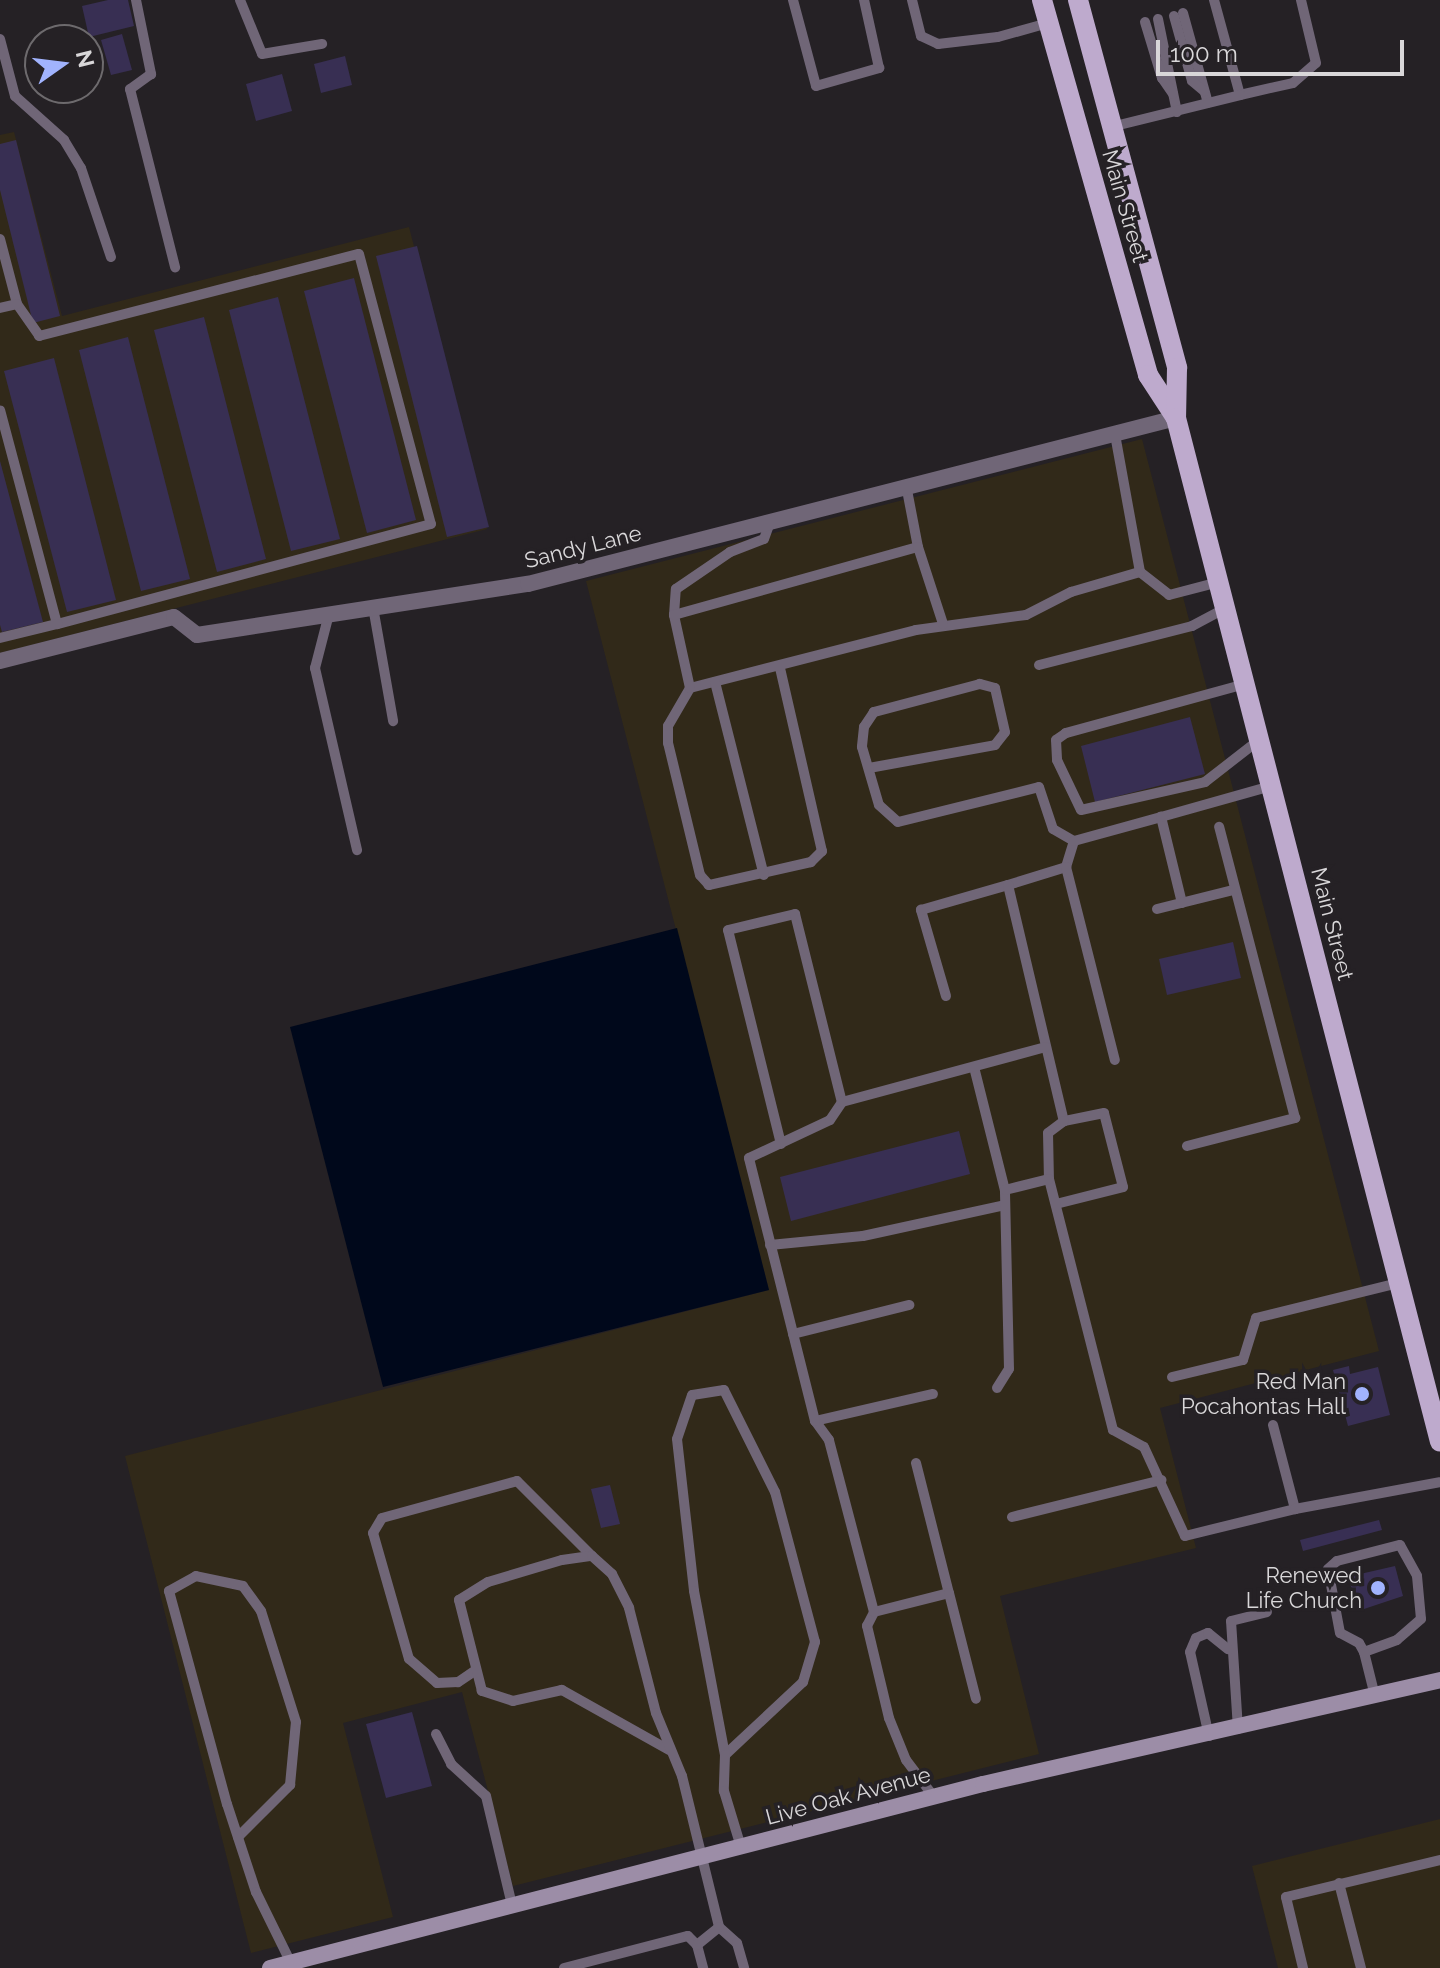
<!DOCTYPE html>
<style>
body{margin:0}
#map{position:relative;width:1440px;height:1968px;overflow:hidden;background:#252125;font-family:Raleway,sans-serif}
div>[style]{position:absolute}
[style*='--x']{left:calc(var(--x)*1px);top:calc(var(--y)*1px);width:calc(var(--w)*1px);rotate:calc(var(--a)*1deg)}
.industrial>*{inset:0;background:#312919}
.water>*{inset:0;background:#00081b}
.building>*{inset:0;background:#382f53}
.lane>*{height:10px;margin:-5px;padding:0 5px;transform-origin:5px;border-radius:5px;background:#706677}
.street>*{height:16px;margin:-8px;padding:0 8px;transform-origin:8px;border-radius:8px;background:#706677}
.secondary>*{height:16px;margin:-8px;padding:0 8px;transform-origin:8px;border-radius:8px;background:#9c8da7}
.primary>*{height:20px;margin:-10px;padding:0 10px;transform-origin:10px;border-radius:10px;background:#beaacd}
.dots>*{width:22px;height:22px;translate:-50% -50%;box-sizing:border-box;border:4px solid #252125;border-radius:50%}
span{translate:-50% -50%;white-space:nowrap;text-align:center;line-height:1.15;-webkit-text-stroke:7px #252125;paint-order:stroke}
.street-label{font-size:22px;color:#d9d7d9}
.poi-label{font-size:22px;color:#d9d7d9}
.right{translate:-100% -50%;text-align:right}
.north{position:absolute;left:24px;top:24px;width:80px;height:80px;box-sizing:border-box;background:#252125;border:2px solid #6d6a6d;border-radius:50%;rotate:76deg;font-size:22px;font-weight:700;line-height:32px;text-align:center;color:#d9d7d9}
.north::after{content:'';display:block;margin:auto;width:28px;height:36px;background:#a1b3fd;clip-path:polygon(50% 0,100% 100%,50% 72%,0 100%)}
.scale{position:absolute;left:1156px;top:40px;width:248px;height:36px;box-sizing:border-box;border:4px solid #d9d7d9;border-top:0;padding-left:10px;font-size:24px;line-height:28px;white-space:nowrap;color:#d9d7d9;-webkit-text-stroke:6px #252125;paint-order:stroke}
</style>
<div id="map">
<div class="industrial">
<div style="clip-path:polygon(14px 132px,62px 316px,409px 227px,487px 529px,0 653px,0 135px)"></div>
<div style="clip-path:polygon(1142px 439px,1379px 1351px,1160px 1408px,1196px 1548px,1000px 1596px,1039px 1754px,513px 1886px,462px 1692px,343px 1723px,393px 1917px,251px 1953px,125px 1456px,769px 1290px,586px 581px)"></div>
<div style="clip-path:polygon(1440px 1819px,1440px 1968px,1278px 1968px,1252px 1866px)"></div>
</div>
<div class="water">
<div style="clip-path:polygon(677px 928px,769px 1290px,383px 1387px,290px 1027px)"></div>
</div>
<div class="building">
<div style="clip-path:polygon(108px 0,128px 0,134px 26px,89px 37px,82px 6px)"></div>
<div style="clip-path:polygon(122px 34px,132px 70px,111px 75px,101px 40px)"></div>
<div style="clip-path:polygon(345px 56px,352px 85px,321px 93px,314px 64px)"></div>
<div style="clip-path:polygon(282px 74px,292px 111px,256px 121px,246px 84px)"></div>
<div style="clip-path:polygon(16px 140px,60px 316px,33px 323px,0 190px,0 144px)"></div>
<div style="clip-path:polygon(417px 246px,489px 527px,447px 537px,376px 256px)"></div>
<div style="clip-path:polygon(354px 278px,416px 520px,367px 533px,304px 291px)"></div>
<div style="clip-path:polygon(278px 297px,340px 539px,291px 551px,229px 310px)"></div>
<div style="clip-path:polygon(204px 317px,266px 559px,217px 572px,154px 330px)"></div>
<div style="clip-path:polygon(128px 337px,190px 579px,141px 591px,79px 350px)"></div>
<div style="clip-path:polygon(54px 358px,116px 600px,67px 612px,4px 371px)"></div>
<div style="clip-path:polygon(0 461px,43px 622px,2px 632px,0 625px)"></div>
<div style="clip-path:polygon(1190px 717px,1205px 774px,1095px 802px,1081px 746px)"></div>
<div style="clip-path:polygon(1233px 942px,1241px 978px,1167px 995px,1159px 959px)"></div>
<div style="clip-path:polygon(959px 1131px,970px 1174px,791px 1221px,780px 1177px)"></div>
<div style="clip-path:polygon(1349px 1366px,1350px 1374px,1378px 1367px,1390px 1415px,1348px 1426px,1333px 1370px)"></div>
<div style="clip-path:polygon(610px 1485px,620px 1524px,601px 1528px,591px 1489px)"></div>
<div style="clip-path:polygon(1379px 1520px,1382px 1530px,1303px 1551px,1300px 1540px)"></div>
<div style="clip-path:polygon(1395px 1566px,1403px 1596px,1361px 1610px,1347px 1577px)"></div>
<div style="clip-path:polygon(412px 1712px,432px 1786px,386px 1798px,366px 1724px)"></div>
</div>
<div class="lane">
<div style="--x:136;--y:0;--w:76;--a:78.5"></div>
<div style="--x:151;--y:74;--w:26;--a:144"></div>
<div style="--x:130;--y:89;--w:184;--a:75.8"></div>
<div style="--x:240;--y:0;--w:58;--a:67.8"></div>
<div style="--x:262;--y:54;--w:61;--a:-9.5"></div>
<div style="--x:793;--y:0;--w:89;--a:75"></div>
<div style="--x:816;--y:86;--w:66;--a:-15.9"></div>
<div style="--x:879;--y:68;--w:70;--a:-102.4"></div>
<div style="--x:912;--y:0;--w:37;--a:76"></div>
<div style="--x:921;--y:36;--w:19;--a:25"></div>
<div style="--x:938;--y:44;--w:60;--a:-6.7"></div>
<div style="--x:998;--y:37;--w:52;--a:-15.6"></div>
<div style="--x:1214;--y:0;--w:98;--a:74.7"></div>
<div style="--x:1240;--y:95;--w:54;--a:-12.8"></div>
<div style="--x:1293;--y:83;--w:30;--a:-41"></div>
<div style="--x:1316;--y:63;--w:65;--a:-103.4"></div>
<div style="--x:1183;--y:13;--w:93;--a:74.5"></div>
<div style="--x:1174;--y:16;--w:67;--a:74.5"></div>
<div style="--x:1192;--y:81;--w:16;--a:40"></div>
<div style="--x:1158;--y:19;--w:95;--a:78.5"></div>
<div style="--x:1145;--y:22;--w:59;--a:73.1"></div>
<div style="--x:1162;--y:78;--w:19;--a:55"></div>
<div style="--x:0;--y:39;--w:59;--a:75.3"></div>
<div style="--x:15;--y:96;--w:66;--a:41.9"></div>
<div style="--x:64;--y:140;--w:33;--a:59"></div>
<div style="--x:81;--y:168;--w:94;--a:71.4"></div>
<div style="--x:1111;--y:127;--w:133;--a:-13.9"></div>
<div style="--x:0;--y:239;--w:67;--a:75.3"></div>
<div style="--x:17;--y:304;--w:39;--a:55"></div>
<div style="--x:39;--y:336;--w:330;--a:-14.4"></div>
<div style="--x:359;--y:254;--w:279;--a:75.1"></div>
<div style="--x:431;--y:524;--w:387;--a:165"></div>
<div style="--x:57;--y:624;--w:221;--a:-104.9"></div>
<div style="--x:0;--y:308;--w:17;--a:-13"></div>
<div style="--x:907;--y:490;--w:58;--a:79.1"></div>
<div style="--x:1140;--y:572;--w:37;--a:38"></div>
<div style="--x:1169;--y:595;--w:52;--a:-14.6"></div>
<div style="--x:373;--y:607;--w:116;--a:80"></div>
<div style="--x:329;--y:614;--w:56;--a:104.5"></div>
<div style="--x:315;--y:668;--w:187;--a:77"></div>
<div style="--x:674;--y:615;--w:26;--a:-86"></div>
<div style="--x:676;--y:589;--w:65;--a:-34.4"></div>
<div style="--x:730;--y:552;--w:36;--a:-21"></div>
<div style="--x:764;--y:539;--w:15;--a:-70"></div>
<div style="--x:0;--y:638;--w:59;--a:-13.8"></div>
<div style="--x:1039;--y:665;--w:158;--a:-14.3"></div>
<div style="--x:1192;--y:626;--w:38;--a:-28"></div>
<div style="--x:780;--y:668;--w:188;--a:77.1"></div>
<div style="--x:822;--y:851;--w:16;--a:135"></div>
<div style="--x:811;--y:862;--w:105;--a:167.3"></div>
<div style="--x:709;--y:885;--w:13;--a:-132"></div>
<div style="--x:700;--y:875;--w:136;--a:-103.6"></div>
<div style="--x:668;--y:743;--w:17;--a:-90"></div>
<div style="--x:668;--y:726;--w:44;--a:-59.9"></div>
<div style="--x:690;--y:688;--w:233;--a:-14.4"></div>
<div style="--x:916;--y:630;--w:111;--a:-7.8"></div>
<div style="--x:1026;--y:615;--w:51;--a:-27.1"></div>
<div style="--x:1071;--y:592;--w:72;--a:-16.2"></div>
<div style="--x:1140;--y:572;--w:140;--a:-100.3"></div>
<div style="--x:715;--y:682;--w:199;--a:75.8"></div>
<div style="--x:1245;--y:684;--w:186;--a:164.7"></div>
<div style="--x:1066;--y:733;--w:12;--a:145"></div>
<div style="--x:1056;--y:740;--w:20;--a:87"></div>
<div style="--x:1057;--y:760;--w:55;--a:64.4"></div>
<div style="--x:1081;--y:810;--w:127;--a:-12.7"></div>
<div style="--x:1205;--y:782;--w:68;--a:-37.9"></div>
<div style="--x:690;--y:688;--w:75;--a:-102.4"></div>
<div style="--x:674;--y:615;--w:253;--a:-15.6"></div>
<div style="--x:918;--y:547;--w:81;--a:72"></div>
<div style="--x:869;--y:768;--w:128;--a:-10.3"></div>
<div style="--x:995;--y:745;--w:16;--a:-52"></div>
<div style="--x:1005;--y:732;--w:45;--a:-102.8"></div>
<div style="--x:995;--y:688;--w:16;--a:-165"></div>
<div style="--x:980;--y:684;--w:110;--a:165.2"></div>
<div style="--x:874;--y:712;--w:18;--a:124"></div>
<div style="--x:864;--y:727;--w:20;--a:96"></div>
<div style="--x:862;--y:747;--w:60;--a:73.7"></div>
<div style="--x:879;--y:805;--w:25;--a:42"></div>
<div style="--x:898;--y:822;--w:145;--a:-13.9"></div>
<div style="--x:1039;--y:787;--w:44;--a:71.6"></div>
<div style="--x:1053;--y:829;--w:24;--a:30"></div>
<div style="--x:1066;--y:867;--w:27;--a:-73"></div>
<div style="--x:1074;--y:841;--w:90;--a:-15.4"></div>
<div style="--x:1008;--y:885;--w:61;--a:-17.2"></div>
<div style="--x:1066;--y:867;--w:199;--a:75.8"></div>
<div style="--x:1182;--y:903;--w:89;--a:-103.7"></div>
<div style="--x:1161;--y:817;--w:114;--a:-15.7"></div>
<div style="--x:1157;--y:909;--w:78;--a:-14"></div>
<div style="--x:946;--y:996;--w:90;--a:-106.2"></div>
<div style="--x:921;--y:910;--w:91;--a:-16"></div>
<div style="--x:1008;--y:885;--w:243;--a:76.7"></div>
<div style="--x:974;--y:1067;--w:127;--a:75.9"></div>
<div style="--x:781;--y:1144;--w:220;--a:-103.9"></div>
<div style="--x:728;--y:930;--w:69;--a:-13.4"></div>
<div style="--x:795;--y:914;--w:194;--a:76"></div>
<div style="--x:1187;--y:1146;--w:112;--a:-14.5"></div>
<div style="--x:1295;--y:1118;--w:301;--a:-104.6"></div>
<div style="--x:1056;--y:1204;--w:69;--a:-14.2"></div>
<div style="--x:1123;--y:1187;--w:76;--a:-104.4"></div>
<div style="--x:1104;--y:1113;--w:41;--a:168.7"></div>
<div style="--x:1064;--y:1121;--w:20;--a:143"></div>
<div style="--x:1048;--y:1133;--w:46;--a:88.8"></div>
<div style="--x:1049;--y:1179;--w:259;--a:75.7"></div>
<div style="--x:1113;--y:1430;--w:35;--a:29"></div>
<div style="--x:1144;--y:1447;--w:98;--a:65.3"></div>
<div style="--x:1185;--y:1536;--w:113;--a:-13.8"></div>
<div style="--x:770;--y:1245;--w:93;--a:-5.5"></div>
<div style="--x:863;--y:1236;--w:145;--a:-12.3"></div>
<div style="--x:793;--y:1334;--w:120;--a:-14"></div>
<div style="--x:1172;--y:1377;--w:73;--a:-13.5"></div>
<div style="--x:1243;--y:1360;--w:44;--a:-72.8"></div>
<div style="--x:1256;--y:1318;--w:147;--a:-13.8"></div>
<div style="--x:997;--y:1388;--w:22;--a:-58"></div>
<div style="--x:1009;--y:1369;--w:179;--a:-91.3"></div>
<div style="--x:1005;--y:1190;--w:45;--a:-14"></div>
<div style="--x:815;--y:1421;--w:121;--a:-12.9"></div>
<div style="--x:1273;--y:1425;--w:87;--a:75.3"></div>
<div style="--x:1295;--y:1509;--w:147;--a:-10.5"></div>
<div style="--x:916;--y:1463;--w:134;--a:75.8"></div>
<div style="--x:1012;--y:1517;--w:154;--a:-13.9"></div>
<div style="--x:874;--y:1612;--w:77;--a:-14.2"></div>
<div style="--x:949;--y:1593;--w:109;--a:75.7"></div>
<div style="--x:1364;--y:1652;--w:10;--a:-119"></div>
<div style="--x:1359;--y:1643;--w:21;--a:-152"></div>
<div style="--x:1340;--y:1633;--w:65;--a:-100.6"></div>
<div style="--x:1328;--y:1569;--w:12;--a:-42"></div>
<div style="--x:1337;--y:1561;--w:65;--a:-14.3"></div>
<div style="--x:1400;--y:1545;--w:35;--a:61"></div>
<div style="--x:1417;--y:1576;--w:43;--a:84.7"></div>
<div style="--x:1421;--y:1619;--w:32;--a:139"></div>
<div style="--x:1397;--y:1640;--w:35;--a:160"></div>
<div style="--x:1364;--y:1652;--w:45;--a:76"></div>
<div style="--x:476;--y:1670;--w:22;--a:146"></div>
<div style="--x:458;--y:1682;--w:21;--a:177"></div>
<div style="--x:437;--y:1683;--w:37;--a:-139"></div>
<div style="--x:409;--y:1659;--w:131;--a:-105.9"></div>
<div style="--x:373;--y:1533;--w:17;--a:-59"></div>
<div style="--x:382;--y:1518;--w:140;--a:-15.3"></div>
<div style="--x:517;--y:1481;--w:106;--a:45"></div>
<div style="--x:1238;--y:1729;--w:108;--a:-93.7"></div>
<div style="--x:1231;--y:1621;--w:37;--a:-14"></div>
<div style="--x:436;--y:1734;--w:34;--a:63"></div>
<div style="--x:451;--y:1764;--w:47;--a:42.4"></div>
<div style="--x:486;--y:1796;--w:112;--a:76.6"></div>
<div style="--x:1209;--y:1736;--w:86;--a:-102.7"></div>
<div style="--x:1190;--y:1652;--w:15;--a:-67"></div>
<div style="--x:1196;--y:1638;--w:13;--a:-23"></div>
<div style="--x:1208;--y:1633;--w:26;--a:39"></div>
<div style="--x:669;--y:1750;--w:123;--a:-150.7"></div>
<div style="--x:562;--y:1690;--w:50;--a:167.3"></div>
<div style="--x:513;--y:1701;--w:33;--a:-162"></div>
<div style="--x:482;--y:1691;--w:94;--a:-104.2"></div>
<div style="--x:459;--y:1600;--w:34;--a:-32"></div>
<div style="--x:488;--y:1582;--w:77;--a:-16.6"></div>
<div style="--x:562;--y:1560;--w:30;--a:-8"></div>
<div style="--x:592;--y:1556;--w:27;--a:42"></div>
<div style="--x:612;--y:1574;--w:38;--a:63"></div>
<div style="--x:629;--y:1608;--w:108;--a:75.6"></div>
<div style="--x:656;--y:1713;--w:68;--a:67.6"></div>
<div style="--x:682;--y:1776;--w:155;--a:76.2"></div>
<div style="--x:719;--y:1927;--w:24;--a:42"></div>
<div style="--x:737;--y:1943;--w:26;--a:74"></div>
<div style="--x:725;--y:1755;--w:107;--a:-43.1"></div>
<div style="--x:803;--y:1682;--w:42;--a:-73.3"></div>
<div style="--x:815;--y:1642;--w:155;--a:-104.9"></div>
<div style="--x:775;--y:1492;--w:114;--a:-116.6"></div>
<div style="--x:724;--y:1390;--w:32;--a:171"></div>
<div style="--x:692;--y:1395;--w:46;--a:108.8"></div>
<div style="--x:677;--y:1439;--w:153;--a:83.6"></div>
<div style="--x:694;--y:1591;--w:167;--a:79.3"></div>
<div style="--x:725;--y:1755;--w:36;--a:92"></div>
<div style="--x:724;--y:1791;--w:59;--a:73.1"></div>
<div style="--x:934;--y:1797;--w:46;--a:-127.1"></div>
<div style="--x:906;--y:1760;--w:45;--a:-112"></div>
<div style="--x:889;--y:1718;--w:95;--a:-103.4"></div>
<div style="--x:867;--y:1626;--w:16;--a:-63"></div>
<div style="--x:874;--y:1612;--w:178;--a:-104.7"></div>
<div style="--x:829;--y:1440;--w:24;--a:-126"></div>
<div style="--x:815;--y:1421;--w:271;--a:-104.1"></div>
<div style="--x:749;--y:1158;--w:89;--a:-25.1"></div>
<div style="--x:830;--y:1120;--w:22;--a:-56"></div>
<div style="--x:842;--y:1102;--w:211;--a:-15.1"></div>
<div style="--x:238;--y:1837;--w:74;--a:-45"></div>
<div style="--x:290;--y:1785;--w:63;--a:-84.6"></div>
<div style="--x:296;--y:1722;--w:116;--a:-107.5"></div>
<div style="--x:261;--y:1611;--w:31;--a:-126"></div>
<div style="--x:243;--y:1586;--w:48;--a:-168"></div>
<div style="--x:196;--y:1576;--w:31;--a:151"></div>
<div style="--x:169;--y:1591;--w:221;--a:74.8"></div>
<div style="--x:227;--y:1804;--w:93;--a:71.8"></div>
<div style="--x:256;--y:1892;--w:79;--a:63.8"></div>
<div style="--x:1339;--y:1883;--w:88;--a:75.5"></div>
<div style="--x:697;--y:1945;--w:24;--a:75"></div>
<div style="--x:564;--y:1968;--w:128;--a:-14.5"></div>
<div style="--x:688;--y:1936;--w:13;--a:45"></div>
<div style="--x:697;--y:1945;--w:28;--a:-39"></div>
<div style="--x:1303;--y:1968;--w:73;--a:-103.5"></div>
<div style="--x:1286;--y:1897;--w:158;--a:-13.5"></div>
</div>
<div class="street">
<div style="--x:0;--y:661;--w:179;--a:-14.2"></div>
<div style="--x:174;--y:617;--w:29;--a:38"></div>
<div style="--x:197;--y:635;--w:335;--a:-8.8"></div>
<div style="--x:528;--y:584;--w:669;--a:-14.37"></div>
</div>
<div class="secondary">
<div style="--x:270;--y:1968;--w:736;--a:-14.47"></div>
<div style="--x:983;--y:1784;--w:469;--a:-12.8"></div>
</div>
<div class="primary">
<div style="--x:1042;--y:0;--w:390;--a:74.2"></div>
<div style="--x:1148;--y:375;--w:51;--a:56.9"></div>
<div style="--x:1078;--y:0;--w:381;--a:74.9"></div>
<div style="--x:1177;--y:368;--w:50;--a:91.1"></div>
<div style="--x:1176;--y:418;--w:1057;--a:75.54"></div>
</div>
<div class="dots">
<div style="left:1362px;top:1394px;background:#a1b3fd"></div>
<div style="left:1378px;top:1588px;background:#a1b3fd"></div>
</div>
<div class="street-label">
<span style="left:1125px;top:206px;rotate:74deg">Main Street</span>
<span style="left:583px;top:547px;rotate:-14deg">Sandy Lane</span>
<span style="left:1332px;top:924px;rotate:76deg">Main Street</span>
<span style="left:848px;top:1796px;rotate:-15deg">Live Oak Avenue</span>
</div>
<div class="poi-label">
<span class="right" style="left:1346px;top:1394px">Red Man<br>Pocahontas Hall</span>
<span class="right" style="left:1362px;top:1588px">Renewed<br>Life Church</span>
</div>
<div class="north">N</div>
<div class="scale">100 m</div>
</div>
